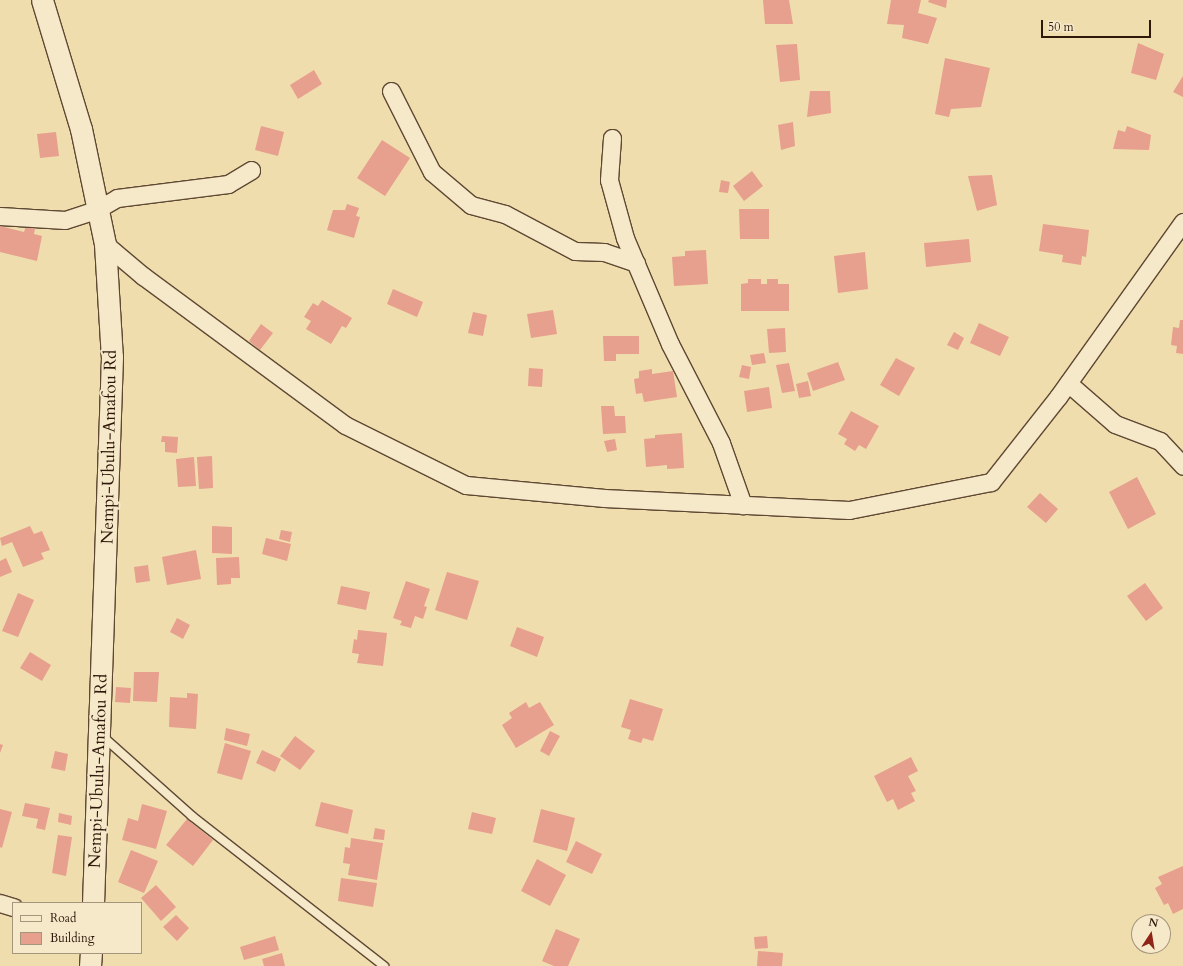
<!DOCTYPE html>
<style>
body{margin:0}
#map{position:relative;width:1183px;height:966px;overflow:hidden;background:#f0ddad;font-family:Cardo,serif}
div>[style]{position:absolute}
[style*='--x']{left:calc(var(--x)*1px);top:calc(var(--y)*1px);width:calc(var(--w)*1px);rotate:calc(var(--a)*1deg)}
.building>*{inset:0;background:#e79f8e}
.roads{filter:drop-shadow(1px 0 #5f4833) drop-shadow(-1px 0 #5f4833) drop-shadow(0 1px #5f4833) drop-shadow(0 -1px #5f4833)}
.service>*{height:8px;margin:-4px;padding:0 4px;transform-origin:4px;border-radius:4px;background:#f5e9ca}
.minor>*{height:17px;margin:-8.5px;padding:0 8.5px;transform-origin:8.5px;border-radius:8.5px;background:#f5e9ca}
.tertiary>*{height:21px;margin:-10.5px;padding:0 10.5px;transform-origin:10.5px;border-radius:10.5px;background:#f5e9ca}
span{translate:-50% -50%;white-space:nowrap;text-align:center;line-height:1.15;-webkit-text-stroke:4px #f5e9ca;paint-order:stroke}
.street-label{font-size:17px;color:#2f170a}
.legend{position:absolute;left:12px;top:902px;width:130px;height:52px;box-sizing:border-box;background:#f5e9ca;border:1px solid #a6957d;margin:0;padding:5px 7px;list-style:none;font-size:12px;color:#2f170a}
.legend li{display:flex;align-items:center;gap:8px;height:20px}
.legend b{width:20px;border:1px solid #a6957d}
.north{position:absolute;left:1131px;top:914px;width:40px;height:40px;box-sizing:border-box;background:#f5e9ca;border:1px solid #a6957d;border-radius:50%;rotate:12deg;font-size:11px;font-weight:700;line-height:16px;text-align:center;color:#2f170a}
.north::after{content:'';display:block;margin:auto;width:14px;height:18px;background:#8f2418;clip-path:polygon(50% 0,100% 100%,50% 72%,0 100%)}
.scale{position:absolute;left:1041px;top:20px;width:110px;height:18px;box-sizing:border-box;border:2px solid #2f170a;border-top:0;padding-left:5px;font-size:12px;line-height:14px;white-space:nowrap;color:#2f170a;-webkit-text-stroke:3px #f5e9ca;paint-order:stroke}
</style>
<div id="map">
<div class="building">
<div style="clip-path:polygon(763px 0,789px 0,793px 24px,765px 24px)"></div>
<div style="clip-path:polygon(891px 0,921px 0,918px 13px,937px 18px,928px 44px,902px 38px,904px 25px,887px 24px)"></div>
<div style="clip-path:polygon(929px 0,947px 0,946px 8px,928px 2px)"></div>
<div style="clip-path:polygon(1138px 43px,1164px 54px,1156px 80px,1131px 73px)"></div>
<div style="clip-path:polygon(797px 44px,800px 80px,780px 82px,776px 45px)"></div>
<div style="clip-path:polygon(945px 58px,990px 68px,981px 107px,951px 109px,949px 117px,935px 114px)"></div>
<div style="clip-path:polygon(314px 70px,322px 84px,298px 99px,290px 85px)"></div>
<div style="clip-path:polygon(1183px 76px,1183px 97px,1173px 92px)"></div>
<div style="clip-path:polygon(810px 91px,830px 91px,831px 113px,807px 117px)"></div>
<div style="clip-path:polygon(793px 122px,795px 146px,781px 150px,778px 125px)"></div>
<div style="clip-path:polygon(261px 126px,284px 132px,278px 156px,255px 150px)"></div>
<div style="clip-path:polygon(1127px 126px,1151px 135px,1149px 150px,1113px 149px,1118px 130px,1125px 132px)"></div>
<div style="clip-path:polygon(56px 132px,59px 156px,40px 158px,37px 134px)"></div>
<div style="clip-path:polygon(382px 140px,410px 158px,385px 196px,357px 178px)"></div>
<div style="clip-path:polygon(752px 171px,763px 186px,744px 201px,733px 186px)"></div>
<div style="clip-path:polygon(992px 175px,997px 205px,977px 211px,968px 176px)"></div>
<div style="clip-path:polygon(721px 180px,730px 182px,728px 193px,719px 192px)"></div>
<div style="clip-path:polygon(347px 204px,359px 208px,356px 216px,360px 217px,354px 238px,327px 230px,333px 210px,345px 210px)"></div>
<div style="clip-path:polygon(739px 209px,769px 209px,769px 239px,740px 239px)"></div>
<div style="clip-path:polygon(1043px 224px,1089px 230px,1086px 257px,1082px 256px,1081px 265px,1062px 262px,1063px 255px,1039px 251px)"></div>
<div style="clip-path:polygon(0 226px,24px 232px,26px 226px,35px 229px,34px 234px,42px 236px,37px 261px,0 252px)"></div>
<div style="clip-path:polygon(969px 239px,971px 262px,926px 267px,924px 243px)"></div>
<div style="clip-path:polygon(706px 250px,708px 284px,674px 286px,672px 257px,685px 256px,685px 251px)"></div>
<div style="clip-path:polygon(865px 252px,868px 289px,838px 293px,834px 256px)"></div>
<div style="clip-path:polygon(748px 279px,761px 279px,761px 284px,767px 284px,767px 279px,778px 279px,778px 284px,789px 284px,789px 311px,741px 311px,741px 284px,748px 283px)"></div>
<div style="clip-path:polygon(393px 289px,423px 302px,417px 317px,387px 304px)"></div>
<div style="clip-path:polygon(322px 300px,352px 318px,346px 328px,342px 326px,331px 344px,306px 329px,311px 321px,304px 317px,313px 303px,318px 306px)"></div>
<div style="clip-path:polygon(553px 310px,557px 334px,531px 338px,527px 314px)"></div>
<div style="clip-path:polygon(473px 312px,487px 315px,483px 336px,468px 333px)"></div>
<div style="clip-path:polygon(1180px 320px,1183px 320px,1183px 354px,1176px 353px,1177px 346px,1171px 345px,1173px 327px,1179px 328px)"></div>
<div style="clip-path:polygon(979px 323px,1009px 337px,1000px 356px,970px 343px)"></div>
<div style="clip-path:polygon(261px 324px,273px 333px,260px 350px,249px 341px)"></div>
<div style="clip-path:polygon(785px 328px,786px 352px,769px 353px,767px 329px)"></div>
<div style="clip-path:polygon(954px 332px,964px 338px,958px 350px,947px 345px)"></div>
<div style="clip-path:polygon(603px 336px,639px 336px,639px 354px,616px 354px,616px 361px,604px 361px)"></div>
<div style="clip-path:polygon(764px 353px,766px 363px,752px 365px,750px 355px)"></div>
<div style="clip-path:polygon(896px 358px,915px 368px,899px 396px,880px 385px)"></div>
<div style="clip-path:polygon(838px 362px,845px 380px,813px 391px,807px 373px)"></div>
<div style="clip-path:polygon(789px 363px,795px 391px,782px 393px,776px 365px)"></div>
<div style="clip-path:polygon(742px 365px,751px 367px,749px 379px,739px 377px)"></div>
<div style="clip-path:polygon(529px 368px,543px 369px,542px 387px,528px 386px)"></div>
<div style="clip-path:polygon(652px 369px,652px 374px,673px 371px,677px 397px,644px 402px,642px 393px,636px 394px,634px 379px,639px 378px,639px 371px)"></div>
<div style="clip-path:polygon(808px 381px,811px 396px,799px 398px,796px 384px)"></div>
<div style="clip-path:polygon(769px 387px,772px 408px,747px 412px,744px 391px)"></div>
<div style="clip-path:polygon(601px 406px,614px 406px,615px 416px,625px 416px,626px 433px,603px 434px)"></div>
<div style="clip-path:polygon(851px 411px,879px 426px,866px 449px,859px 445px,855px 451px,844px 444px,847px 439px,838px 434px)"></div>
<div style="clip-path:polygon(682px 433px,684px 468px,667px 469px,667px 465px,646px 467px,644px 439px,655px 438px,655px 435px)"></div>
<div style="clip-path:polygon(162px 436px,178px 437px,177px 453px,165px 452px,165px 442px,161px 442px)"></div>
<div style="clip-path:polygon(615px 439px,617px 450px,607px 452px,604px 441px)"></div>
<div style="clip-path:polygon(212px 456px,213px 488px,199px 489px,197px 457px)"></div>
<div style="clip-path:polygon(194px 457px,196px 486px,178px 487px,176px 459px)"></div>
<div style="clip-path:polygon(1137px 477px,1156px 514px,1128px 529px,1109px 492px)"></div>
<div style="clip-path:polygon(1040px 493px,1058px 509px,1046px 523px,1027px 507px)"></div>
<div style="clip-path:polygon(30px 526px,34px 534px,42px 531px,50px 550px,41px 553px,44px 559px,23px 567px,12px 542px,2px 546px,0 538px)"></div>
<div style="clip-path:polygon(212px 526px,232px 527px,232px 554px,212px 553px)"></div>
<div style="clip-path:polygon(281px 530px,292px 532px,290px 542px,279px 539px)"></div>
<div style="clip-path:polygon(266px 538px,291px 544px,287px 561px,262px 554px)"></div>
<div style="clip-path:polygon(196px 550px,201px 579px,167px 585px,162px 557px)"></div>
<div style="clip-path:polygon(239px 557px,240px 578px,231px 578px,231px 584px,217px 585px,216px 558px)"></div>
<div style="clip-path:polygon(6px 558px,12px 572px,0 577px,0 561px)"></div>
<div style="clip-path:polygon(148px 565px,150px 581px,136px 583px,134px 567px)"></div>
<div style="clip-path:polygon(447px 572px,479px 581px,467px 620px,435px 610px)"></div>
<div style="clip-path:polygon(406px 581px,430px 589px,424px 606px,427px 607px,423px 619px,415px 616px,411px 628px,400px 625px,402px 621px,393px 618px)"></div>
<div style="clip-path:polygon(1145px 583px,1163px 608px,1146px 621px,1127px 596px)"></div>
<div style="clip-path:polygon(341px 586px,370px 592px,366px 610px,337px 604px)"></div>
<div style="clip-path:polygon(18px 593px,34px 600px,18px 637px,2px 631px)"></div>
<div style="clip-path:polygon(177px 618px,190px 625px,183px 639px,170px 632px)"></div>
<div style="clip-path:polygon(517px 627px,544px 637px,537px 657px,510px 646px)"></div>
<div style="clip-path:polygon(358px 630px,387px 633px,383px 666px,357px 663px,359px 654px,352px 653px,354px 639px,357px 640px)"></div>
<div style="clip-path:polygon(30px 652px,51px 665px,42px 681px,20px 668px)"></div>
<div style="clip-path:polygon(134px 672px,159px 672px,157px 702px,133px 701px)"></div>
<div style="clip-path:polygon(116px 687px,131px 688px,130px 703px,115px 702px)"></div>
<div style="clip-path:polygon(187px 693px,198px 694px,196px 729px,169px 727px,170px 697px,187px 698px)"></div>
<div style="clip-path:polygon(630px 699px,663px 709px,653px 741px,643px 738px,641px 743px,628px 739px,631px 730px,621px 727px)"></div>
<div style="clip-path:polygon(526px 702px,529px 708px,540px 702px,554px 725px,516px 748px,502px 725px,512px 718px,509px 713px)"></div>
<div style="clip-path:polygon(226px 728px,250px 734px,247px 746px,224px 740px)"></div>
<div style="clip-path:polygon(550px 731px,560px 736px,549px 756px,540px 751px)"></div>
<div style="clip-path:polygon(295px 736px,315px 751px,300px 770px,280px 756px)"></div>
<div style="clip-path:polygon(225px 743px,251px 751px,242px 780px,217px 773px)"></div>
<div style="clip-path:polygon(0 744px,3px 745px,0 753px)"></div>
<div style="clip-path:polygon(262px 750px,281px 759px,275px 772px,256px 763px)"></div>
<div style="clip-path:polygon(55px 751px,68px 754px,65px 771px,51px 768px)"></div>
<div style="clip-path:polygon(911px 757px,918px 771px,908px 776px,916px 791px,911px 793px,915px 801px,898px 810px,893px 799px,887px 802px,874px 776px)"></div>
<div style="clip-path:polygon(321px 802px,353px 810px,348px 834px,315px 826px)"></div>
<div style="clip-path:polygon(25px 803px,50px 808px,45px 830px,36px 828px,38px 819px,22px 816px)"></div>
<div style="clip-path:polygon(142px 804px,167px 811px,156px 849px,122px 840px,128px 818px,138px 821px)"></div>
<div style="clip-path:polygon(0 809px,12px 812px,2px 848px,0 847px)"></div>
<div style="clip-path:polygon(541px 809px,575px 818px,567px 851px,533px 842px)"></div>
<div style="clip-path:polygon(472px 812px,496px 818px,492px 834px,468px 829px)"></div>
<div style="clip-path:polygon(59px 813px,72px 816px,71px 825px,58px 822px)"></div>
<div style="clip-path:polygon(187px 819px,213px 840px,193px 866px,166px 845px)"></div>
<div style="clip-path:polygon(375px 828px,385px 830px,384px 840px,373px 839px)"></div>
<div style="clip-path:polygon(58px 835px,72px 837px,66px 876px,52px 873px)"></div>
<div style="clip-path:polygon(351px 838px,383px 843px,377px 880px,348px 875px,350px 864px,343px 863px,345px 847px,350px 848px)"></div>
<div style="clip-path:polygon(576px 841px,602px 854px,592px 874px,566px 862px)"></div>
<div style="clip-path:polygon(131px 850px,158px 861px,144px 893px,118px 882px)"></div>
<div style="clip-path:polygon(537px 859px,566px 875px,550px 906px,521px 891px)"></div>
<div style="clip-path:polygon(1183px 866px,1183px 909px,1173px 914px,1168px 903px,1164px 905px,1155px 888px,1162px 884px,1158px 877px)"></div>
<div style="clip-path:polygon(341px 878px,377px 883px,373px 907px,338px 901px)"></div>
<div style="clip-path:polygon(156px 885px,176px 907px,161px 921px,141px 898px)"></div>
<div style="clip-path:polygon(176px 915px,189px 928px,177px 941px,163px 927px)"></div>
<div style="clip-path:polygon(556px 929px,580px 939px,568px 966px,554px 966px,542px 961px)"></div>
<div style="clip-path:polygon(275px 936px,279px 950px,244px 960px,240px 947px)"></div>
<div style="clip-path:polygon(767px 936px,768px 948px,755px 949px,754px 937px)"></div>
<div style="clip-path:polygon(758px 951px,783px 953px,782px 966px,757px 966px)"></div>
<div style="clip-path:polygon(282px 953px,285px 966px,264px 966px,262px 959px)"></div>
</div>
<div class="roads">
<div class="service">
<div style="--x:101;--y:735;--w:122;--a:41.7"></div>
<div style="--x:192;--y:816;--w:244;--a:38"></div>
</div>
<div class="minor">
<div style="--x:391;--y:91;--w:91;--a:63.2"></div>
<div style="--x:432;--y:172;--w:51;--a:40.2"></div>
<div style="--x:471;--y:205;--w:35;--a:15"></div>
<div style="--x:505;--y:214;--w:79;--a:27.9"></div>
<div style="--x:575;--y:251;--w:29;--a:2"></div>
<div style="--x:604;--y:252;--w:34;--a:19"></div>
<div style="--x:612;--y:138;--w:42;--a:94.1"></div>
<div style="--x:609;--y:180;--w:60;--a:74.6"></div>
<div style="--x:625;--y:238;--w:115;--a:67"></div>
<div style="--x:670;--y:344;--w:111;--a:62.7"></div>
<div style="--x:721;--y:443;--w:66;--a:70.5"></div>
<div style="--x:0;--y:216;--w:65;--a:3.5"></div>
<div style="--x:65;--y:220;--w:35;--a:-18"></div>
<div style="--x:98;--y:209;--w:22;--a:-30"></div>
<div style="--x:117;--y:198;--w:112;--a:-7.2"></div>
<div style="--x:228;--y:184;--w:27;--a:-31"></div>
<div style="--x:105;--y:244;--w:50;--a:40.1"></div>
<div style="--x:143;--y:276;--w:251;--a:36.4"></div>
<div style="--x:345;--y:425;--w:135;--a:26.4"></div>
<div style="--x:466;--y:485;--w:139;--a:5.4"></div>
<div style="--x:604;--y:498;--w:245;--a:2.8"></div>
<div style="--x:849;--y:510;--w:145;--a:-11.2"></div>
<div style="--x:991;--y:482;--w:108;--a:-51.8"></div>
<div style="--x:1058;--y:397;--w:215;--a:-54.5"></div>
<div style="--x:1068;--y:383;--w:62;--a:41.1"></div>
<div style="--x:1115;--y:424;--w:48;--a:20.7"></div>
<div style="--x:1160;--y:441;--w:34;--a:47"></div>
<div style="--x:0;--y:903;--w:14;--a:17"></div>
</div>
<div class="tertiary">
<div style="--x:42;--y:0;--w:135;--a:73.2"></div>
<div style="--x:81;--y:129;--w:117;--a:78.2"></div>
<div style="--x:105;--y:244;--w:113;--a:86.5"></div>
<div style="--x:112;--y:357;--w:546;--a:91.99"></div>
<div style="--x:90;--y:966;--w:13;--a:-86"></div>
</div>
</div>
<div class="street-label">
<span style="left:109px;top:447px;rotate:-89deg">Nempi-Ubulu-Amafou Rd</span>
<span style="left:98px;top:771px;rotate:-88deg">Nempi-Ubulu-Amafou Rd</span>
</div>
<ul class="legend">
<li><b style="height:5px;background:#f5e9ca"></b>Road</li>
<li><b style="height:11px;background:#e79f8e"></b>Building</li>
</ul>
<div class="north">N</div>
<div class="scale">50 m</div>
</div>
